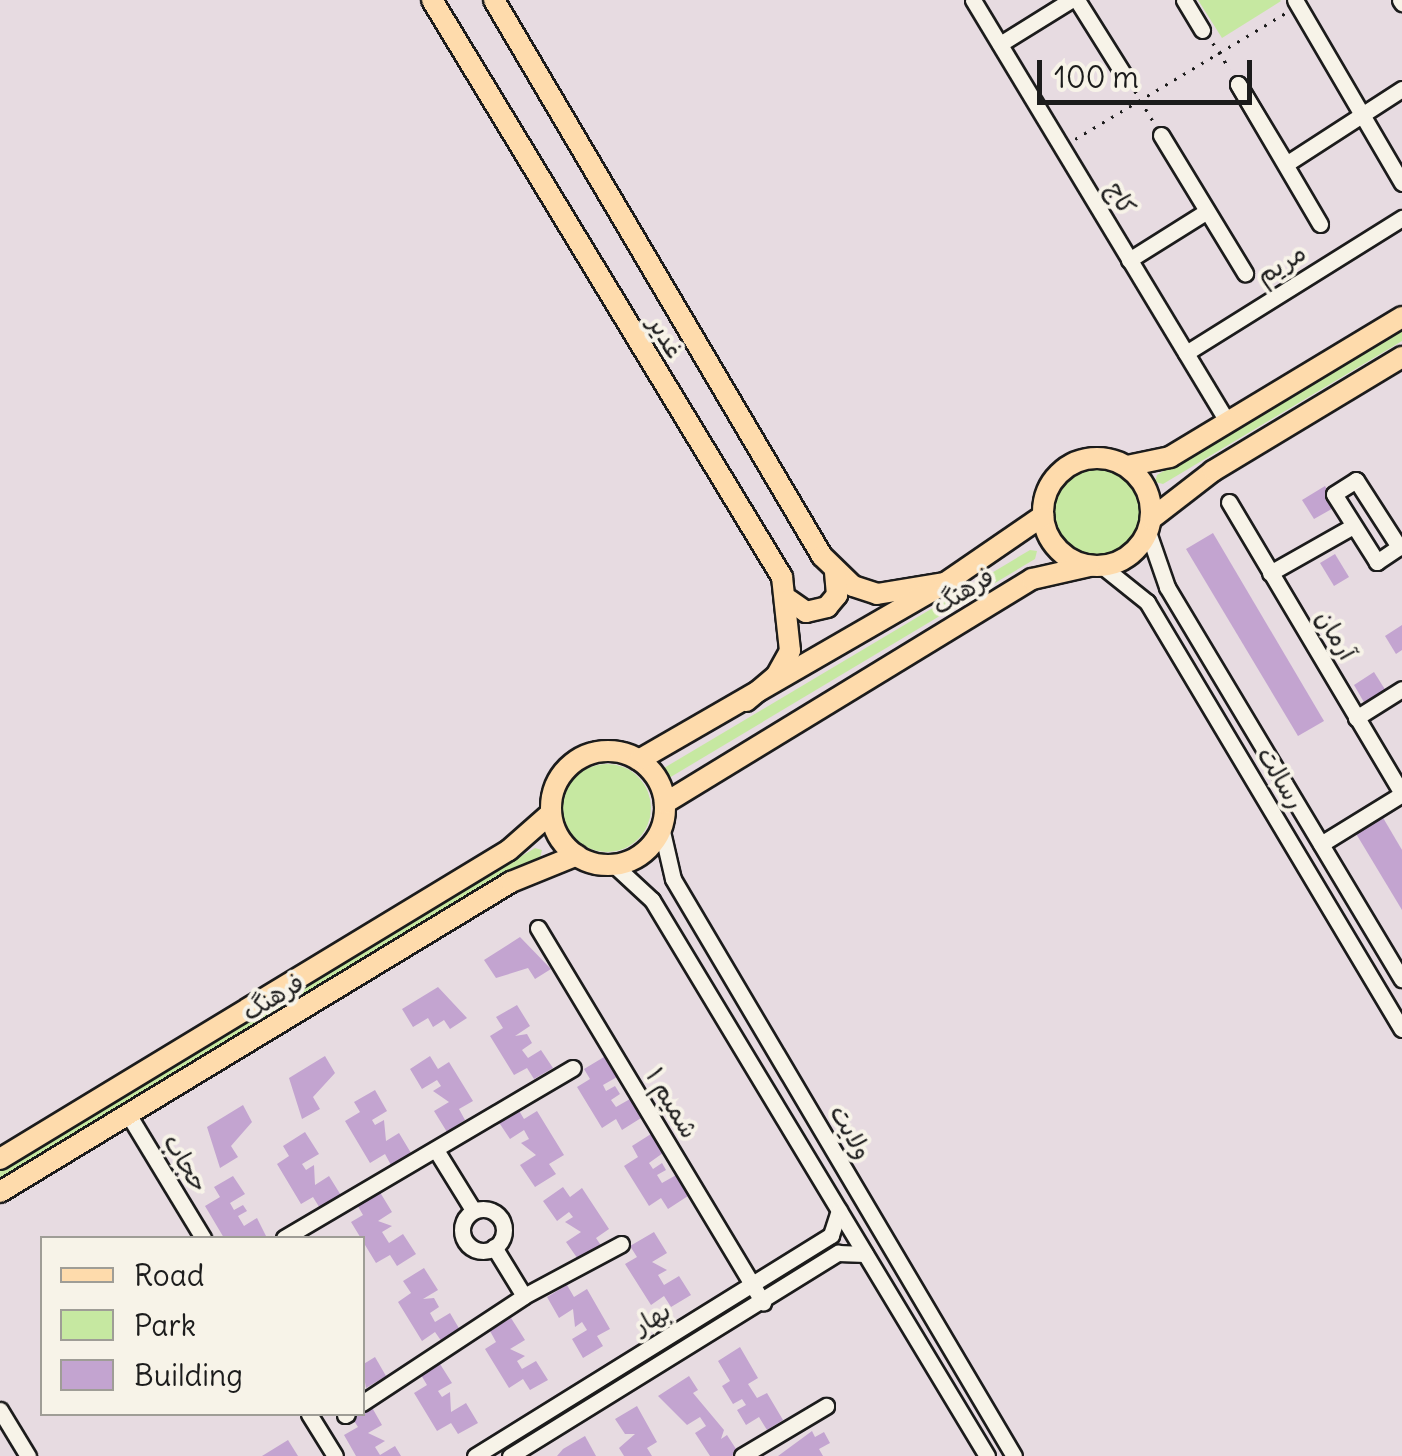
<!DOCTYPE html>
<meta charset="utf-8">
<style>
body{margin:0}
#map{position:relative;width:1402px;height:1456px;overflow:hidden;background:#e7dbe1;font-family:Delius,"Playpen Sans Arabic",sans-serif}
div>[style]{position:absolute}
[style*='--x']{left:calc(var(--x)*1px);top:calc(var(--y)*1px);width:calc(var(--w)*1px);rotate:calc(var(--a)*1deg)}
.green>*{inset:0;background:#c6e8a1}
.round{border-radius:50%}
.building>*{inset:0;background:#c3a4d0}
.path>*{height:2.5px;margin-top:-1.25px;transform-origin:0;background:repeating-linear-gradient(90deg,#1c1c1c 0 2.5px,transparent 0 10.5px)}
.roads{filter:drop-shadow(2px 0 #1c1c1c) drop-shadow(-2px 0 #1c1c1c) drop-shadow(0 2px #1c1c1c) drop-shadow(0 -2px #1c1c1c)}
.minor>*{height:15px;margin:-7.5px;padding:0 7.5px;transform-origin:7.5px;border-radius:7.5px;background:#f7f3e8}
.minor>.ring{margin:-7.5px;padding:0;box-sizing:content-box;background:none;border:15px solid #f7f3e8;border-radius:50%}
.major>*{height:20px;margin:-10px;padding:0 10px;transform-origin:10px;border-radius:10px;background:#fedbac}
.major>.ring{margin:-10px;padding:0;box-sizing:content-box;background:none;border:20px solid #fedbac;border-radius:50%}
span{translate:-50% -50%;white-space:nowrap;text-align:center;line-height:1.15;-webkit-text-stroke:8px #f7f3e8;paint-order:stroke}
.street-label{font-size:25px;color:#1c1c1c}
.legend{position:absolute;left:40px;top:1236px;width:325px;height:180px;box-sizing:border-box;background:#f7f3e8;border:2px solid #9f9d96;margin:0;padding:12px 18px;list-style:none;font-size:30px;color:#1c1c1c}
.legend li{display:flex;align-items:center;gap:20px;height:50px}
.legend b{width:50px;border:2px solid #9f9d96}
.scale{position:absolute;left:1037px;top:60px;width:215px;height:45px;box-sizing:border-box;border:5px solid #1c1c1c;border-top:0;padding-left:12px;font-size:30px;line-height:35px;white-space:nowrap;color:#1c1c1c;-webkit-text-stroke:8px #f7f3e8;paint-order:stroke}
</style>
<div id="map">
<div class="green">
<div style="clip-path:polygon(1198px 0,1280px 0,1281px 1px,1222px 38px)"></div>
<div style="clip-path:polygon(1402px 329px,1402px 341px,1163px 484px,1155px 482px,1157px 475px)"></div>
<div class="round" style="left:1054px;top:467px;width:88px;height:88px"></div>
<div style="clip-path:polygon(1030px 550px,1037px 551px,1035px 559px,669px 778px,662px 776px,664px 768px)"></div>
<div class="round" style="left:563px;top:764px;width:88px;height:88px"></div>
<div style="clip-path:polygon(535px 848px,542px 850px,540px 858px,0 1181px,0 1168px)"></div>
</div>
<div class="building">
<div style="clip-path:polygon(1325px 486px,1337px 506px,1314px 519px,1302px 500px)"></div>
<div style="clip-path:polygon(1213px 533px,1324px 721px,1298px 736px,1186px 549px)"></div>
<div style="clip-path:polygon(1335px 554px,1349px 577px,1334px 586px,1320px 563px)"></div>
<div style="clip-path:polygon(1402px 625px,1402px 650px,1396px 654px,1385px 636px)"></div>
<div style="clip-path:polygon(1374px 672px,1386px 691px,1365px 704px,1354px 685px)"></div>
<div style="clip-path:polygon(1382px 816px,1402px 850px,1402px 910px,1355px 832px)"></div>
<div style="clip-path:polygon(520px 937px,551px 969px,535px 979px,528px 968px,496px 978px,484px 960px)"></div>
<div style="clip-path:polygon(438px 987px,467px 1018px,450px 1029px,444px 1020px,433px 1027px,428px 1018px,413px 1027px,402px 1009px)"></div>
<div style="clip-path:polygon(517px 1005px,530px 1026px,515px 1036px,527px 1034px,532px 1043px,522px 1050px,528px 1058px,541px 1050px,553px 1068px,534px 1079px,527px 1068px,514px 1075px,490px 1036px,503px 1028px,496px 1017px)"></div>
<div style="clip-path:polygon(325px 1056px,335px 1073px,313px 1097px,320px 1109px,302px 1119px,289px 1078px)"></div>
<div style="clip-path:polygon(430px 1056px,438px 1069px,449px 1062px,473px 1101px,459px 1109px,465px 1120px,447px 1132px,434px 1111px,449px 1102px,433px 1091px,441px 1086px,437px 1080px,422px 1089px,410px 1069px)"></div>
<div style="clip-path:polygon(604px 1057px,617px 1077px,603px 1085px,606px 1091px,615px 1086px,620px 1094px,611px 1100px,616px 1107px,630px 1099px,641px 1118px,622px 1130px,616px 1119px,602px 1128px,577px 1087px,590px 1079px,584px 1069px)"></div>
<div style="clip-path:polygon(375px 1090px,387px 1111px,372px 1120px,375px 1125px,384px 1120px,386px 1141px,399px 1133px,411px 1153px,391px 1165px,385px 1154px,370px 1163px,345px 1121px,360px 1112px,354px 1102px)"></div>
<div style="clip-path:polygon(243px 1105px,252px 1122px,231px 1146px,238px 1157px,220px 1168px,207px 1127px)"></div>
<div style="clip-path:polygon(518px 1109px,524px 1119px,537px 1111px,564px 1155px,549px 1164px,556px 1174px,535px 1187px,520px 1165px,536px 1155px,521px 1143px,529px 1139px,524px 1130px,510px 1139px,498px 1121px)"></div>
<div style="clip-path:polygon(305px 1132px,319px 1154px,302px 1164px,306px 1170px,314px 1165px,315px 1185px,329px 1176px,342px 1197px,321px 1210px,313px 1197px,301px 1204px,277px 1164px,289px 1156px,283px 1146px)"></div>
<div style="clip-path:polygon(651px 1134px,663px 1153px,649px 1163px,653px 1169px,662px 1163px,666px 1170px,657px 1175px,662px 1183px,678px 1174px,691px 1194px,668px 1209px,661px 1198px,649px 1206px,624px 1166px,638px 1157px,632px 1146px)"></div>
<div style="clip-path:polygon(233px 1176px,245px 1194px,230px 1203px,234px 1210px,243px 1205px,247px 1211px,238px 1216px,244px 1226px,257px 1218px,267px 1238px,224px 1238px,205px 1206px,220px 1197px,214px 1187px)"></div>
<div style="clip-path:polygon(563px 1187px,570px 1197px,582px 1188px,609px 1229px,596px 1238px,602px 1247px,580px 1262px,566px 1242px,581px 1232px,565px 1222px,573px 1217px,569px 1212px,557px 1221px,543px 1201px)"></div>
<div style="clip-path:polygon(378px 1189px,392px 1212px,378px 1221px,392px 1226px,382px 1232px,389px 1243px,403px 1234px,416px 1254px,397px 1266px,390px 1255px,376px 1263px,351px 1222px,363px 1215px,356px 1203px)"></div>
<div style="clip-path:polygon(654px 1232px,667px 1253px,652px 1262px,667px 1270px,658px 1275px,664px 1285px,679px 1276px,691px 1295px,671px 1307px,664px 1296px,651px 1305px,625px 1264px,637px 1257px,630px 1246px)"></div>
<div style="clip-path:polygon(424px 1268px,438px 1290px,423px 1299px,434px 1298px,439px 1307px,430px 1313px,435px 1322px,450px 1313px,460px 1330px,442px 1342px,435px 1332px,422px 1341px,398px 1302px,411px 1293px,403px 1281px)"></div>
<div style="clip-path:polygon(567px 1285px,574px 1297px,587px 1289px,610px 1329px,597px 1336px,603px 1346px,583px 1358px,572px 1339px,587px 1330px,582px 1322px,575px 1327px,573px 1309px,559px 1318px,547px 1297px)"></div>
<div style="clip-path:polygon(511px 1318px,525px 1340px,510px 1349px,525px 1356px,517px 1361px,522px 1369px,536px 1361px,548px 1380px,530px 1390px,523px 1379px,509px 1388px,485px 1349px,496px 1342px,490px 1331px)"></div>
<div style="clip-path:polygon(740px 1347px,758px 1378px,748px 1384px,757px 1398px,767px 1393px,783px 1420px,767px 1430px,759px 1417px,746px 1425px,737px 1410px,746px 1405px,742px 1399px,733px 1404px,722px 1386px,730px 1381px,718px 1361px)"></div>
<div style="clip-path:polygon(375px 1357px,386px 1376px,366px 1388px,362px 1365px)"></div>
<div style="clip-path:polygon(440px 1364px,452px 1383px,438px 1391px,442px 1397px,450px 1392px,451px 1412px,466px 1403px,478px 1423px,458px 1434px,451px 1423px,437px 1431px,414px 1393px,427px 1385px,421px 1375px)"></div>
<div style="clip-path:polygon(689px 1376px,698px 1390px,693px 1393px,724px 1430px,721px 1439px,727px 1435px,738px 1452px,732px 1456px,710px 1456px,695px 1433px,706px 1426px,700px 1417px,687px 1425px,658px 1396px)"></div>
<div style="clip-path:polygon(370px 1404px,382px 1425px,368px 1433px,385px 1441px,375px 1447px,380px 1455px,395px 1446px,401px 1456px,356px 1456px,344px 1435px,358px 1427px,351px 1416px)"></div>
<div style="clip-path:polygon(637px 1406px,657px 1442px,647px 1448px,652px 1456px,624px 1456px,619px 1448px,635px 1434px,625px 1434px,615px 1419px)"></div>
<div style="clip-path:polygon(812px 1431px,815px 1437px,824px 1432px,830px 1443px,819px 1449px,823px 1456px,778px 1456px)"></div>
<div style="clip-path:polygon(585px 1436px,596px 1456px,557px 1456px,563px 1449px)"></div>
<div style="clip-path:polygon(288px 1440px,298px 1456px,262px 1456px)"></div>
</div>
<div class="path">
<div style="--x:1213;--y:43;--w:31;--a:57"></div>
<div style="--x:1135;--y:91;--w:37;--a:59"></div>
<div style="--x:1075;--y:139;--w:247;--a:-30.9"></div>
</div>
<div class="roads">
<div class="minor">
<div style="--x:973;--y:0;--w:492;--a:58.9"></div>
<div style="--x:1077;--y:0;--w:92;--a:57.9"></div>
<div style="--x:1184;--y:0;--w:35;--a:59"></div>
<div style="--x:1295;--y:0;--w:212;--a:59.7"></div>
<div style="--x:1400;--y:0;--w:4;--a:56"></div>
<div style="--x:1000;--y:44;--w:84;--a:-31.8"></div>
<div style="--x:1161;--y:135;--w:162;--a:58.7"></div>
<div style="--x:1320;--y:224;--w:162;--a:-120.4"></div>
<div style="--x:1238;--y:84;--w:93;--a:59"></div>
<div style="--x:1286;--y:164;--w:138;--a:-32.9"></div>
<div style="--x:1129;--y:260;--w:92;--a:-32.1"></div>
<div style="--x:1186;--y:353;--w:255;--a:-32"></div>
<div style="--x:1356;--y:480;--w:80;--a:57.3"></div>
<div style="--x:1399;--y:547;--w:27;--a:146"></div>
<div style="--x:1377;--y:562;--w:80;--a:-122.3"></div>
<div style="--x:1334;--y:494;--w:26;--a:-32"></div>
<div style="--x:1229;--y:502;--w:339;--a:59.3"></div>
<div style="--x:1148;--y:532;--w:58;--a:70.9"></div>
<div style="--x:1167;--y:587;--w:457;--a:59.1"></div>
<div style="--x:1102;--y:566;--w:58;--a:38.7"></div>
<div style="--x:1147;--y:602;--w:497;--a:59.2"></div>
<div style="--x:1270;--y:573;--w:95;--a:-29.5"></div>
<div style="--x:1356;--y:718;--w:54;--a:-32.2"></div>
<div style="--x:661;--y:827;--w:53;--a:77"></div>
<div style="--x:673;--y:879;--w:670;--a:59.42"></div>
<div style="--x:1321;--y:844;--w:95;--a:-31.7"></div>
<div style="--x:613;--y:864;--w:53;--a:42.7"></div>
<div style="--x:652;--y:900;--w:649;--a:58.93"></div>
<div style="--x:538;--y:928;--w:437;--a:59"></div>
<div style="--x:128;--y:1114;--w:145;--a:58.8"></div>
<div style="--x:436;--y:1150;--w:70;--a:58.3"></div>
<div class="ring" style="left:462px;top:1209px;width:27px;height:27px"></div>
<div style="--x:284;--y:1238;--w:335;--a:-30.5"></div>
<div style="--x:494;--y:1247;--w:57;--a:58.5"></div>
<div style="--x:362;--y:1403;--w:194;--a:-33.4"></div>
<div style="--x:524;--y:1296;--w:110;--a:-28.2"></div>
<div style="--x:0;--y:1410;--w:54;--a:58.7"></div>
<div style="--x:309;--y:1414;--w:49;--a:58.2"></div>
<div style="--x:345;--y:1415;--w:2;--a:-27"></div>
<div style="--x:475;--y:1456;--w:419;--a:-31.8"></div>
<div style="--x:831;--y:1235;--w:26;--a:-72"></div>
<div style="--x:510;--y:1456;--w:386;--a:-31.8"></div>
<div style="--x:838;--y:1253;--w:27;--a:2"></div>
<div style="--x:742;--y:1456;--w:98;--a:-30.8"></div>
</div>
<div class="major">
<div style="--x:432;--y:0;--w:675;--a:58.76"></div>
<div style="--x:782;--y:577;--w:74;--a:83.8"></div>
<div style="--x:790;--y:651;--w:29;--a:119"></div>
<div style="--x:776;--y:676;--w:39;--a:140"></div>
<div style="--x:494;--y:0;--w:646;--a:59.46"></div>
<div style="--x:822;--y:556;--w:43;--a:44.1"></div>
<div style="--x:853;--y:586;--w:25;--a:18"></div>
<div style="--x:877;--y:594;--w:69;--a:-9.2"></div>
<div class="ring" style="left:1043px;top:458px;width:88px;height:88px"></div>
<div style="--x:1127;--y:466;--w:44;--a:-11.8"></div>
<div style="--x:1170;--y:457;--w:271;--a:-31.1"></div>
<div style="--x:1151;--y:519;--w:78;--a:-37.7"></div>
<div style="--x:1213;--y:471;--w:221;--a:-31.1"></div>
<div style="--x:789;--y:600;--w:21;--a:35"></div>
<div style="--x:806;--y:612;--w:22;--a:-13"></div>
<div style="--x:827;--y:607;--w:16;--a:-50"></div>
<div style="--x:837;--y:595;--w:23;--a:-95"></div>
<div class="ring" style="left:551px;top:751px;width:94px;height:94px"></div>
<div style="--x:639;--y:760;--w:354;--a:-30"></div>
<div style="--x:945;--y:583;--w:119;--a:-34.4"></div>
<div style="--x:665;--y:803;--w:430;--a:-31.4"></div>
<div style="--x:1032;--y:579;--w:58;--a:-12.8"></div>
<div style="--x:0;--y:1159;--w:595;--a:-31.26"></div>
<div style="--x:509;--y:850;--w:56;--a:-41.4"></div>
<div style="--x:0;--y:1192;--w:598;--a:-31.24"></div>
<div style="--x:511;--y:882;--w:71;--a:-22.2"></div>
</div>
</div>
<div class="street-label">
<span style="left:1121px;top:198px;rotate:59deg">کاج</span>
<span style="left:1281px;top:264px;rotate:-32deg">مریم</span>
<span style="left:666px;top:337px;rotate:59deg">غدیر</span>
<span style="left:963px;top:591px;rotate:-31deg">فرهنگ</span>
<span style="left:1336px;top:635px;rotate:59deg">آرمان</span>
<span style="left:1281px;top:778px;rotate:59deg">رسالت</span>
<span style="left:273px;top:997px;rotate:-31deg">فرهنگ</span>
<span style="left:672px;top:1103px;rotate:59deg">شمیم ۱</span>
<span style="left:851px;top:1132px;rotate:60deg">ولایت</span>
<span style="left:186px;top:1163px;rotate:59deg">حجاب</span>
<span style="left:652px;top:1318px;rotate:-31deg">بهار</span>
</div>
<ul class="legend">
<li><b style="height:12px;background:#fedbac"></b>Road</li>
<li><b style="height:28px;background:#c6e8a1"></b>Park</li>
<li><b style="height:28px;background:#c3a4d0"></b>Building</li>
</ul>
<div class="scale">100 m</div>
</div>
